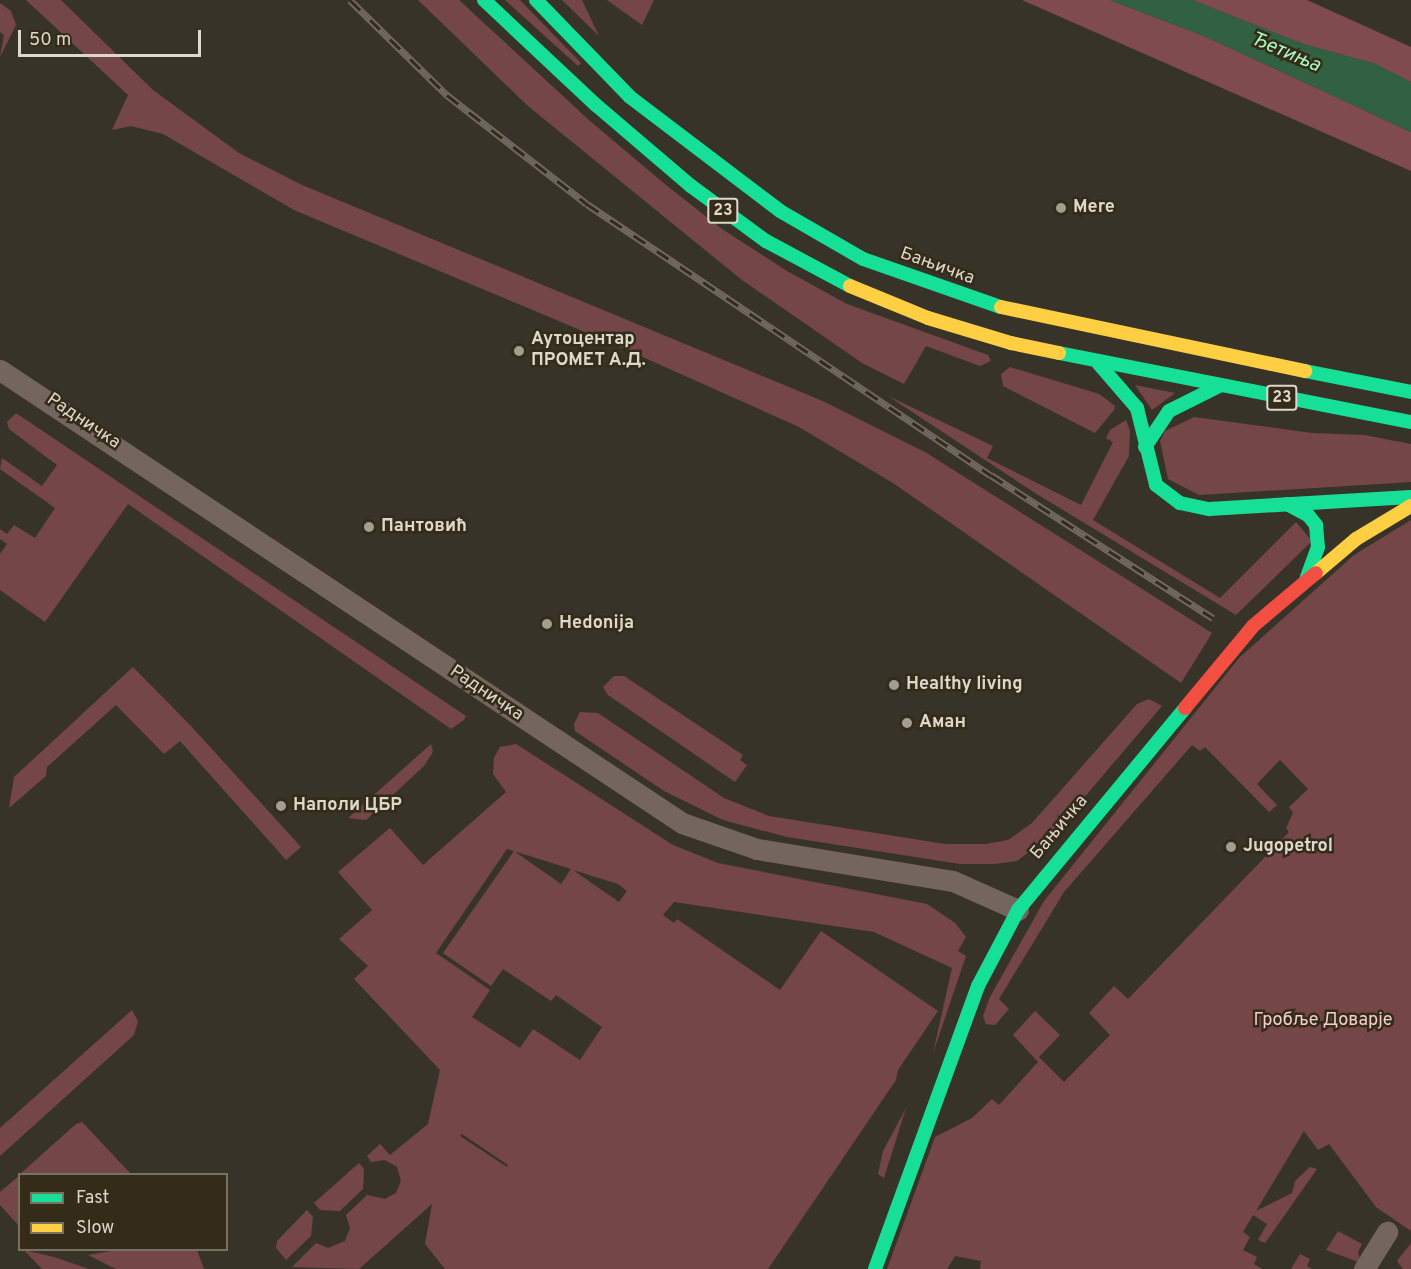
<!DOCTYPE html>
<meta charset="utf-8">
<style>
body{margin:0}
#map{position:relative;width:1411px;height:1269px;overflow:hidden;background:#383329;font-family:Overpass,sans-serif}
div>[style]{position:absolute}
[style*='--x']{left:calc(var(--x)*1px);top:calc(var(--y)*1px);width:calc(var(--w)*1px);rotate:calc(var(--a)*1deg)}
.green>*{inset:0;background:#754648}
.forest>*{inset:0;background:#804b4e}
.water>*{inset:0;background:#326142}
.street>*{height:21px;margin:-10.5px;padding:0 10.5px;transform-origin:10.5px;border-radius:10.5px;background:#74665e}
.fast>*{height:14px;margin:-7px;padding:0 7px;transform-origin:7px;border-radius:7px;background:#16e098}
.slow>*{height:14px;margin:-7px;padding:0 7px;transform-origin:7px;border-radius:7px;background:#ffcf43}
.jam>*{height:14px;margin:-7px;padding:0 7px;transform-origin:7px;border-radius:7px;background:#f24e42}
.rail>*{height:7px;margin-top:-3.5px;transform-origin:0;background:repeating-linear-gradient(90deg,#342b19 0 14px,#716961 0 28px);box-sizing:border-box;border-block:2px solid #716961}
.dots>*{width:16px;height:16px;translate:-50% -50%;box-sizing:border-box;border:3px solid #342b19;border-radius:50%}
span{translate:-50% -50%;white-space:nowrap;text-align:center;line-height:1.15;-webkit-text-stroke:5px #342b19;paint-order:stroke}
.shield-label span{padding:2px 4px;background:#342b19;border:2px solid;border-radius:4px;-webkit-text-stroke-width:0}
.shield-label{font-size:16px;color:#ddd7cc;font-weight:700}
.poi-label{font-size:18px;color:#ddd7cc;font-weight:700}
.left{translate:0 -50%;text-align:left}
.street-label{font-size:18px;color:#ddd7cc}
.park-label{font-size:18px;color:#f4cdcf}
.water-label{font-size:20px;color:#a8fac2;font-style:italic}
.legend{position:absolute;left:18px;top:1173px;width:210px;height:78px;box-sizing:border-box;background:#342b19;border:2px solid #787061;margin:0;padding:8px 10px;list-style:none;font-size:18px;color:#ddd7cc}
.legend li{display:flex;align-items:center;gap:12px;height:30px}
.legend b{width:30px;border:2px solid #787061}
.scale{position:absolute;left:18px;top:30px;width:183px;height:27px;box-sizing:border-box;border:3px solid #ddd7cc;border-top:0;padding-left:8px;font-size:18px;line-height:21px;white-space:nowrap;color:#ddd7cc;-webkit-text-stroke:4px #342b19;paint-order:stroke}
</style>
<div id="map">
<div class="green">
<div style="clip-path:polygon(26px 0,61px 0,153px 90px,239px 153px,302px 185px,825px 402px,925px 452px,1212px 633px,1181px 683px,893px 483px,799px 427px,616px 345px,294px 210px,163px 134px,131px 126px,112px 130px,128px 95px)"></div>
<div style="clip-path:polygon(418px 0,459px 0,590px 121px,666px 185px,722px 229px,787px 271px,847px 304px,988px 355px,991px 361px,980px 366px,926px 346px,904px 384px,862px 363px,742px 280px,528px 106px)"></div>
<div style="clip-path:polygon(505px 0,520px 0,581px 63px,578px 66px)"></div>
<div style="clip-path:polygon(562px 0,582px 0,599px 36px)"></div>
<div style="clip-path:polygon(607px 0,654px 0,642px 25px)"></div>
<div style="clip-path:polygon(0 3px,11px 11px,16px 25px,0 57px,4px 35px,0 32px)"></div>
<div style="clip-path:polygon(1010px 367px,1099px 394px,1115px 406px,1114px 410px,1095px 433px,1003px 386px,1001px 374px)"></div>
<div style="clip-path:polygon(1135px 385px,1175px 393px,1152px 410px)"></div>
<div style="clip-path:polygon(888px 396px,993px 446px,987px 458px,1081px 505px,1113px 442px,1106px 438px,1110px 430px,1126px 420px,1130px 431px,1129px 456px,1093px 520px,1220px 598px,1296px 522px,1312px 541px,1236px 615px,1035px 493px)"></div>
<div style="clip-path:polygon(16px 413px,466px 716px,464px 720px,451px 729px,128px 504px,45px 622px,0 590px,0 554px,7px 544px,0 539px,0 529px,7px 534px,14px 525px,35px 538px,55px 508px,0 469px,2px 458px,42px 486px,57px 465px,9px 429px,7px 422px)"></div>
<div style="clip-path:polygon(1194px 417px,1312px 433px,1364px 435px,1411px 444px,1411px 482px,1199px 495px,1168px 479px,1160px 441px,1165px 431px)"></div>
<div style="clip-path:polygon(1411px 520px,1411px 1231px,1376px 1207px,1329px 1144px,1318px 1150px,1304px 1131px,1256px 1211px,1292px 1193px,1295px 1181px,1310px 1167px,1317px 1169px,1265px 1243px,1258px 1240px,1267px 1224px,1253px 1215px,1243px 1232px,1250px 1237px,1243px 1250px,1257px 1257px,1254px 1264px,1262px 1269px,980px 1269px,981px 1261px,955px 1256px,947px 1269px,887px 1269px,935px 1137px,972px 1118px,992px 1099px,999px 1105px,1038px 1062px,1013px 1035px,1035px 1011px,1060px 1035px,1039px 1057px,1064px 1082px,1110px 1035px,1089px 1013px,1114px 986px,1128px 999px,1289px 832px,1286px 828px,1293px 813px,1289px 807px,1308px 789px,1280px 760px,1257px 784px,1277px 805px,1269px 812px,1205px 747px,1200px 751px,1192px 745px,1064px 892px,999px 999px,1009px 1009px,995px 1025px,986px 1024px,983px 1016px,990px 997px,1044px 901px,1239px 658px,1354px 555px)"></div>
<div style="clip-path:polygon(133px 667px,191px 726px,301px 847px,286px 860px,180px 741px,164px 754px,116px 705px,47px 767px,46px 776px,9px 808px,14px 777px)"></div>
<div style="clip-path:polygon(614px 676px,624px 676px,743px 755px,740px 760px,747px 765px,735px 782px,608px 695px,603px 687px)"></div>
<div style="clip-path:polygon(1149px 699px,1162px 706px,1054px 833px,1017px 861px,995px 864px,960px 864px,787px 837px,723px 820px,664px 791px,575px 731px,574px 724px,580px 712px,598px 713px,724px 798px,769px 816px,945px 844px,986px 844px,1008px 840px,1032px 823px,1137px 704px)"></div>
<div style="clip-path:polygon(431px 744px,433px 752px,424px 766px,366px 820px,348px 818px)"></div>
<div style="clip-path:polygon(evenodd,516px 744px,673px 845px,718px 863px,927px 904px,955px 923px,966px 937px,958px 951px,966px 956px,933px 1053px,952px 968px,874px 932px,674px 902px,663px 915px,674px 923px,677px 919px,780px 990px,821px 931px,938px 1011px,898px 1070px,896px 1080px,768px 1269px,445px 1269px,425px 1244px,432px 1204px,359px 1269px,292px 1267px,316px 1243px,328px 1248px,345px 1241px,350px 1228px,346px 1215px,367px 1195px,385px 1199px,396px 1193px,401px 1181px,397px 1167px,385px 1160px,371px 1162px,367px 1156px,380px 1144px,390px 1155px,428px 1124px,440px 1070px,354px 979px,368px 966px,339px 939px,372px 910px,338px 872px,390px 828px,423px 865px,506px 792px,493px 774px,494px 758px,500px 747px,516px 744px,507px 849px,571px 869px,561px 884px,514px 851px,443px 953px,491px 986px,503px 969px,551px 1001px,556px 995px,602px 1027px,580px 1060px,533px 1029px,520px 1048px,472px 1017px,490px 990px,436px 953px,507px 849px,516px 744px,573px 870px,618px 884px,627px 891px,619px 902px,573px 870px,516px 744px,462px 1134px,508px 1165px,507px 1167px,460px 1136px,462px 1134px)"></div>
<div style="clip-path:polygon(132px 1010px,138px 1021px,134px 1035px,0 1156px,0 1128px)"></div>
<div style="clip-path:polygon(906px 1108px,884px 1178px,878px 1174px,883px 1151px)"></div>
<div style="clip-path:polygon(82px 1122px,131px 1174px,20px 1174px,76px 1124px)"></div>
<div style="clip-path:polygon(359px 1163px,364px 1169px,363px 1189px,340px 1211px,320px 1210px,314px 1203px)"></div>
<div style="clip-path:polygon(20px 1175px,20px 1226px,19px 1226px,0 1205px,0 1192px)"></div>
<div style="clip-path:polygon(307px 1210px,313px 1217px,311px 1236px,286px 1260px,276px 1248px,277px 1241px)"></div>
<div style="clip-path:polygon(1338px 1231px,1362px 1244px,1358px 1252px,1361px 1263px,1326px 1250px)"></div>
<div style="clip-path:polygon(1411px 1243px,1411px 1269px,1403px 1269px,1397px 1261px)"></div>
<div style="clip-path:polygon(24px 1250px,54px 1257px,89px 1269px,42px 1269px)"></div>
<div style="clip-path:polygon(117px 1250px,197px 1250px,204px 1269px,116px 1269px,88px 1255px)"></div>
<div style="clip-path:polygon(1300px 1254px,1310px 1259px,1307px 1266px,1312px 1269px,1291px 1269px)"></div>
</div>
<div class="forest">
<div style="clip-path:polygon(1022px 0,1110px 0,1204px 36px,1411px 132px,1411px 171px)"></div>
<div style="clip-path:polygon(1192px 0,1307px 0,1411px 47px,1411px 82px,1375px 64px,1303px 44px)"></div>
</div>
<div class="water">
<div style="clip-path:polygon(1110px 0,1192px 0,1303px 44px,1375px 64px,1411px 82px,1411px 132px,1204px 36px)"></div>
</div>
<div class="street">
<div style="--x:0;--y:370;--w:819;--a:33.59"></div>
<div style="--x:682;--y:823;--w:79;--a:19.1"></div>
<div style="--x:757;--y:849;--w:199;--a:9.3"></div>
<div style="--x:953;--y:881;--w:71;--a:24"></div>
<div style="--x:1364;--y:1269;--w:44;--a:-58.1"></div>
</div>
<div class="fast">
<div style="--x:484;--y:0;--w:154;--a:43.2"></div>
<div style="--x:596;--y:105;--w:125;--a:40.5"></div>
<div style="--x:691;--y:186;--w:93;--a:36.3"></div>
<div style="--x:766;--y:241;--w:95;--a:28.2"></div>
<div style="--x:536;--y:0;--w:135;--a:45.9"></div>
<div style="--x:630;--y:97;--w:188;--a:37.2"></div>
<div style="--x:780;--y:211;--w:96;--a:30"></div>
<div style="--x:863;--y:259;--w:146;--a:19.2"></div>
<div style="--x:1059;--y:353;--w:359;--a:11.1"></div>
<div style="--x:1098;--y:363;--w:60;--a:49.1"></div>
<div style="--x:1137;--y:408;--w:79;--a:76.1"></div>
<div style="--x:1156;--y:485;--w:30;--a:37"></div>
<div style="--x:1180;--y:503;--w:30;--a:12"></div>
<div style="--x:1209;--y:509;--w:202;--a:-3.4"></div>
<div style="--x:1305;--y:371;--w:108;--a:11.2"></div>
<div style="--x:1145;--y:447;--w:43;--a:-56.3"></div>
<div style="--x:1169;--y:411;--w:56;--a:-26.6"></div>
<div style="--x:1287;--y:504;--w:24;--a:28"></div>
<div style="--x:1308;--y:515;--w:13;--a:51"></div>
<div style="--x:1316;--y:525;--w:22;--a:85"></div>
<div style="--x:1318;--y:547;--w:33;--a:110"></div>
<div style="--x:875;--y:1269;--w:301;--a:-70"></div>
<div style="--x:978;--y:986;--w:86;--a:-62.2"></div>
<div style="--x:1018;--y:910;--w:262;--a:-50.4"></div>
</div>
<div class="slow">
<div style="--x:850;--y:286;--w:84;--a:22.3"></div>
<div style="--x:928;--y:318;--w:87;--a:16.8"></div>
<div style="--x:1011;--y:343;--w:49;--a:11.8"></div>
<div style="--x:1001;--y:307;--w:311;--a:11.9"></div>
<div style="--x:1316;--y:573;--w:52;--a:-40.4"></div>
<div style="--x:1356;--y:539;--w:64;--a:-31"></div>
</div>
<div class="jam">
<div style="--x:1185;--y:708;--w:107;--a:-50.3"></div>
<div style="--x:1253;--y:626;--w:82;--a:-40.1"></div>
</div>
<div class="rail">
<div style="--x:350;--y:0;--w:136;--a:44.4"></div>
<div style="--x:447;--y:95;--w:177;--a:37.9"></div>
<div style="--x:587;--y:204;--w:486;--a:33.9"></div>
<div style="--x:991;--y:475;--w:264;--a:32.8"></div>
</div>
<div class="dots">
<div style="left:1061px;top:208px;background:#a39e93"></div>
<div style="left:519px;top:351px;background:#a39e93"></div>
<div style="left:369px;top:527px;background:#a39e93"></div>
<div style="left:547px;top:624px;background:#a39e93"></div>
<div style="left:894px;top:685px;background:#a39e93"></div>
<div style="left:907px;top:723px;background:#a39e93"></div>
<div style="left:281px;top:806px;background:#a39e93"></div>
<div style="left:1231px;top:847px;background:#a39e93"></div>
</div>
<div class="shield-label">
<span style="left:723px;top:211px">23</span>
<span style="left:1282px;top:398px">23</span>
</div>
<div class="poi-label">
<span class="left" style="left:1073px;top:208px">Mere</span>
<span class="left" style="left:531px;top:351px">Аутоцентар<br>ПРОМЕТ А.Д.</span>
<span class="left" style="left:381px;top:527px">Пантовић</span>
<span class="left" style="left:559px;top:624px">Hedonija</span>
<span class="left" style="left:906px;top:685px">Healthy living</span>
<span class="left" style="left:919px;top:723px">Аман</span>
<span class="left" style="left:293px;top:806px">Наполи ЦБР</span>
<span class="left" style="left:1243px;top:847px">Jugopetrol</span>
</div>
<div class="street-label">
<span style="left:937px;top:267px;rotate:20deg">Бањичка</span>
<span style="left:83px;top:422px;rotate:34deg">Радничка</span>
<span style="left:486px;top:694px;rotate:34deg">Радничка</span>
<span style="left:1060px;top:828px;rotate:-50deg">Бањичка</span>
</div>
<div class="park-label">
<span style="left:1323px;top:1021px">Гробље Доварје</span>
</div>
<div class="water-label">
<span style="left:1285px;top:53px;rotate:23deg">Ђетиња</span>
</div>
<ul class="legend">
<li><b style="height:8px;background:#16e098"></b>Fast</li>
<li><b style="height:8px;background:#ffcf43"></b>Slow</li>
</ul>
<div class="scale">50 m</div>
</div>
